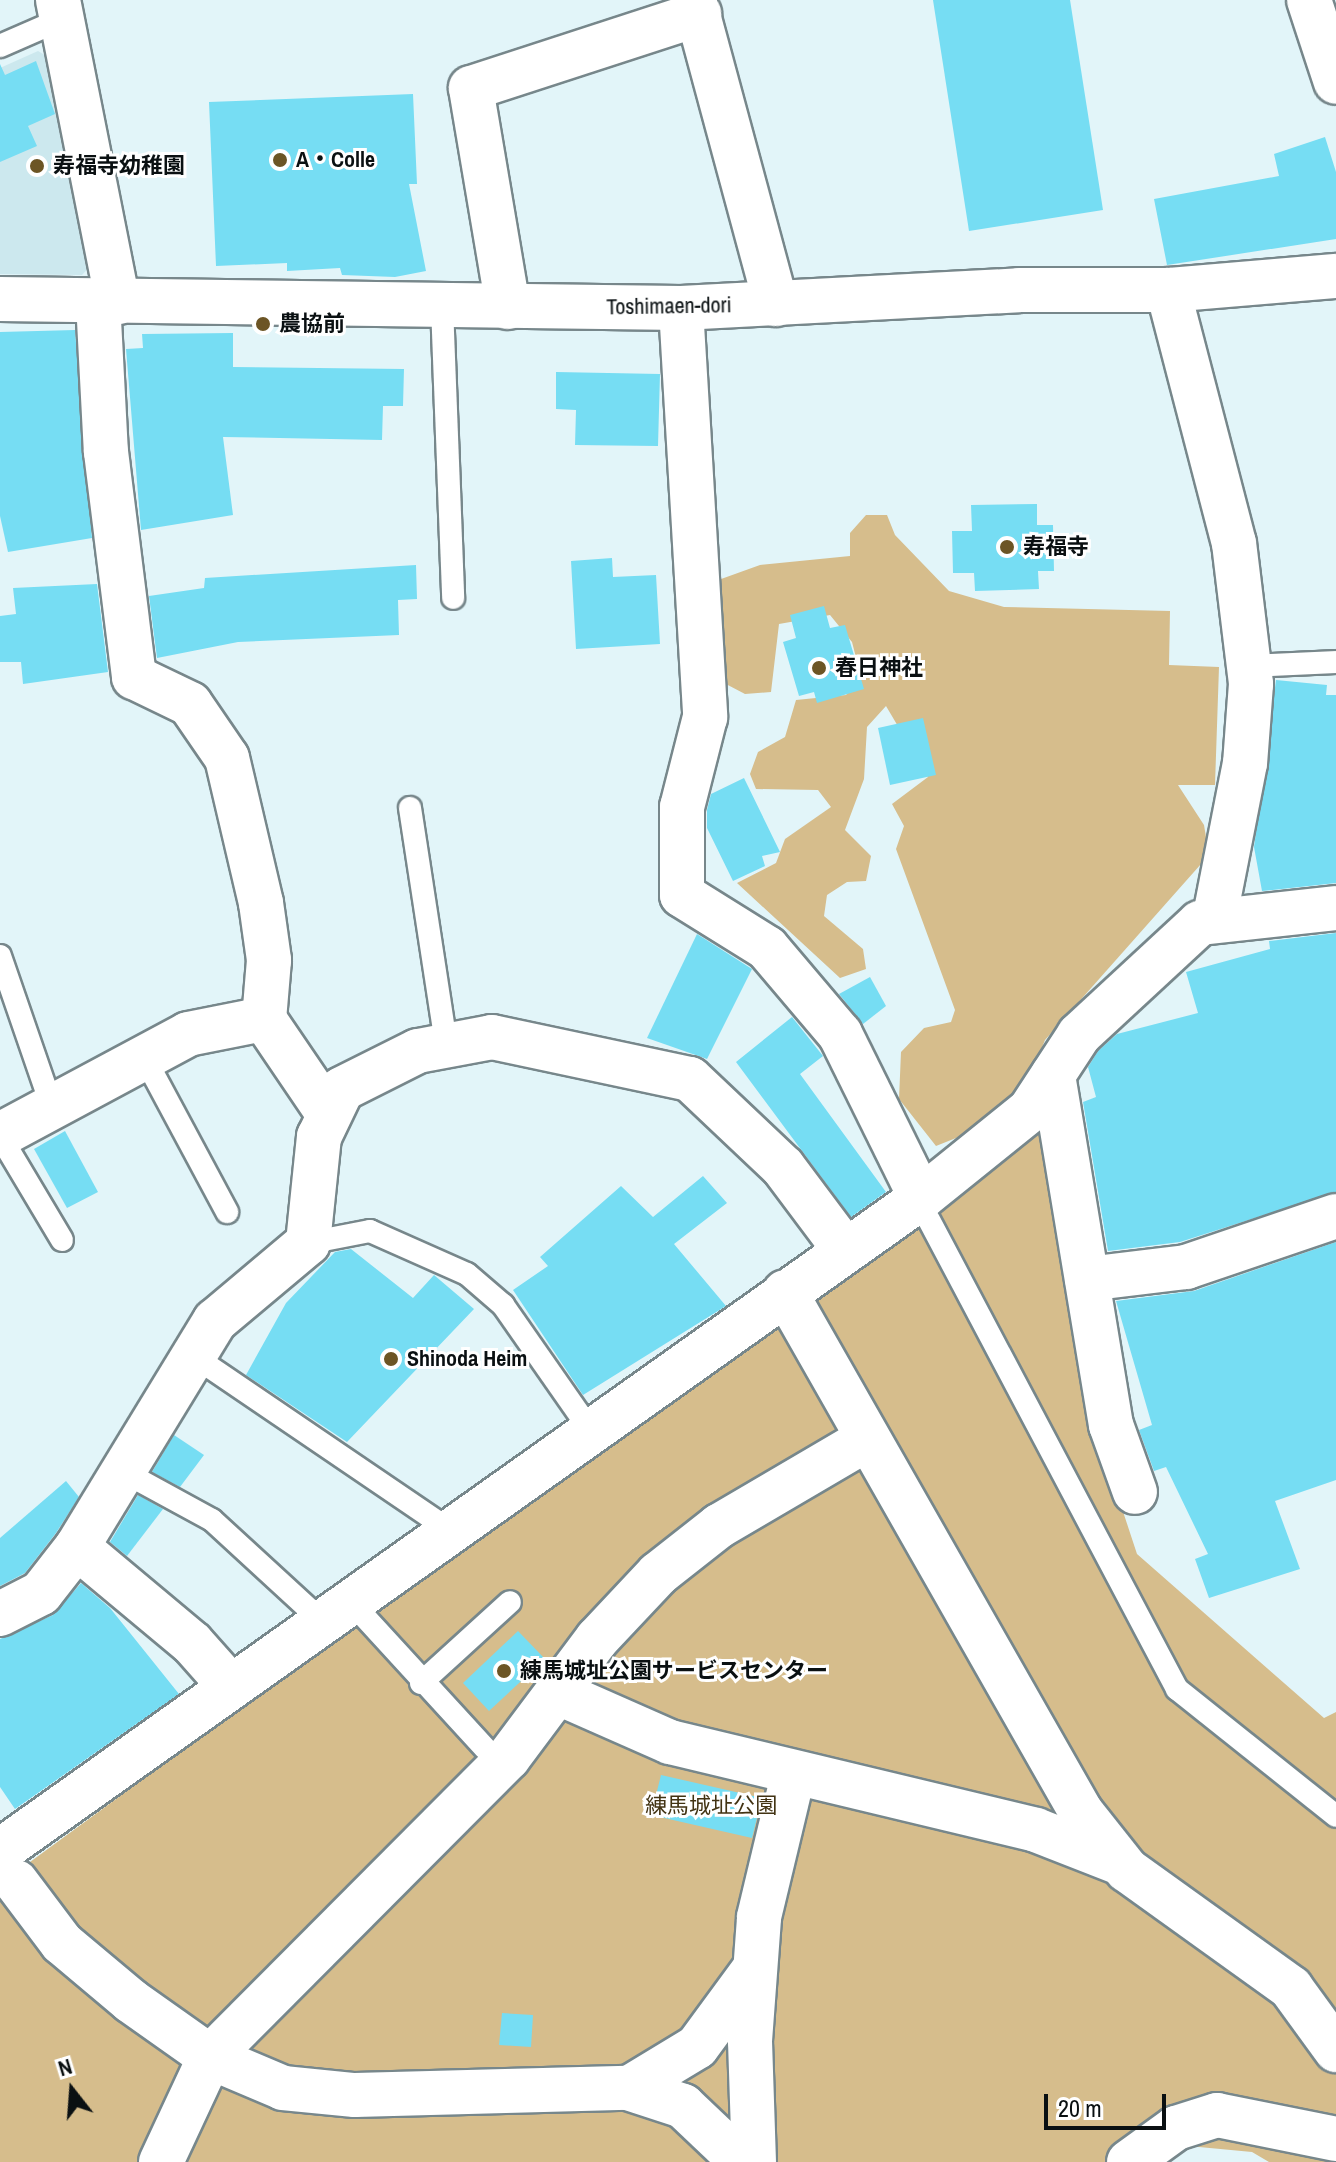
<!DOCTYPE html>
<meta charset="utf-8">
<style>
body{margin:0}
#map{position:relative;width:1336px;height:2162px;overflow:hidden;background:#e2f5f9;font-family:"Archivo Narrow","Noto Sans JP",sans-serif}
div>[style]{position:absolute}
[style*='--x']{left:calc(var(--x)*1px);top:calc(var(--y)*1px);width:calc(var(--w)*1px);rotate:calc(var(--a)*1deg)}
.built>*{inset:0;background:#cce8ee}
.green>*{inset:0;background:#d6bd8c}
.building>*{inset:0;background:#76ddf3}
.roads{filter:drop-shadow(2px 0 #77878b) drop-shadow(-2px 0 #77878b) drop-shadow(0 2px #77878b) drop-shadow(0 -2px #77878b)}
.lane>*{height:22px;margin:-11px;padding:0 11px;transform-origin:11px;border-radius:11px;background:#fff}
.street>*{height:44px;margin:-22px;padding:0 22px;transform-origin:22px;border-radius:22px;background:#fff}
.secondary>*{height:44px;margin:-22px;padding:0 22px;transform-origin:22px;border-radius:22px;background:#fff}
.dots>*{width:22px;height:22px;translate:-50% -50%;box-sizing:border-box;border:4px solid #fff;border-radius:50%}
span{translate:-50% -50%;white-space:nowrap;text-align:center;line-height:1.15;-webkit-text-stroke:6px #fff;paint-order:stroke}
.poi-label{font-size:22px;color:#0a1012;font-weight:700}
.left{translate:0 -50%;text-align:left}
.street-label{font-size:22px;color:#0a1012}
.park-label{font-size:22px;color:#423313}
.north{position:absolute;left:32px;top:2050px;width:80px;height:80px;-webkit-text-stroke:6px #fff;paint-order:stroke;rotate:343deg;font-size:22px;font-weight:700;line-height:32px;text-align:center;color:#0a1012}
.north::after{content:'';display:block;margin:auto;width:28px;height:36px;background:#0a1012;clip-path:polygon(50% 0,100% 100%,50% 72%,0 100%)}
.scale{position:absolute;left:1044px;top:2094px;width:122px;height:36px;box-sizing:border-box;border:4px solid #0a1012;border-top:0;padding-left:10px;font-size:24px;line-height:28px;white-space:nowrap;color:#0a1012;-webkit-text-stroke:6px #fff;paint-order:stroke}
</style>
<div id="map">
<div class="built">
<div style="clip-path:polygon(38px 51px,55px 61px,93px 263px,82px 275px,0 274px,0 68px)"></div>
</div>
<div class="green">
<div style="clip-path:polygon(866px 515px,887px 515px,895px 535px,949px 591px,1004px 607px,1170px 611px,1169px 665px,1219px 667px,1215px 785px,1178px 785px,1204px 825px,1209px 855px,1045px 1040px,1022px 1097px,991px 1124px,936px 1146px,899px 1099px,901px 1052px,924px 1028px,951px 1022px,955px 1010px,896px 849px,904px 826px,892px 804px,928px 777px,886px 706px,867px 727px,864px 779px,845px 830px,871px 856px,866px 881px,847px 882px,827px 895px,824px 916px,863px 949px,866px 969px,840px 978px,737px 883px,776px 863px,785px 839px,831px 807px,818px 790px,756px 789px,750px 774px,758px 752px,785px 737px,796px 700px,846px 695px,861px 677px,852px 642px,830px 615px,779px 624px,771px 692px,745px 694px,724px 683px,710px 583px,760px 565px,850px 556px,850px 533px)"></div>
<div style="clip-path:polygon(1042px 1121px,1106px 1460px,1137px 1554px,1324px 1718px,1336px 1712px,1336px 2162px,1269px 2162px,1252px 2152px,1178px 2145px,1163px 2162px,0 2162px,0 1884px)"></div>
</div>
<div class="building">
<div style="clip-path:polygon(933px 0,1070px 0,1103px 210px,969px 231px)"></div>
<div style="clip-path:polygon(36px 61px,55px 114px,28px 126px,37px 146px,0 162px,0 64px,5px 75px)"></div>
<div style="clip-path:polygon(413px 94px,417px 184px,409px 184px,426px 271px,395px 277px,342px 275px,340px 268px,287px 271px,287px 263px,216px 266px,209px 102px)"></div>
<div style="clip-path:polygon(1325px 137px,1336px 172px,1336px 239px,1167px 265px,1154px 199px,1279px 176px,1274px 154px)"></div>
<div style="clip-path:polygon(75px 330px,92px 538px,8px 552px,0 516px,0 332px)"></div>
<div style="clip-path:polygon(233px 333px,233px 367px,404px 369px,403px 406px,383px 406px,382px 440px,223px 437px,233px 515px,141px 530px,126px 349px,143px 348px,142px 334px)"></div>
<div style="clip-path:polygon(556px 372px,660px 374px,658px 446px,575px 445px,576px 410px,556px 409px)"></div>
<div style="clip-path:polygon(1037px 504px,1037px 525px,1053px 525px,1054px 571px,1038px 571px,1039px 589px,975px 591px,974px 573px,953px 573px,952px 531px,972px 531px,971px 505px)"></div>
<div style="clip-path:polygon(612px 558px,613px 577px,656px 575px,660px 644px,576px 649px,571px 561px)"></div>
<div style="clip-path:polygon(416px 565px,417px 599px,398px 600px,399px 635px,238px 642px,157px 658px,149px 596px,204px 588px,205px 578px)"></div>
<div style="clip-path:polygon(97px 584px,108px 672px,23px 684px,21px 662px,0 662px,0 616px,16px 614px,13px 588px)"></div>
<div style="clip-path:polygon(824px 606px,830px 628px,845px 625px,864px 689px,817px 703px,814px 692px,799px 696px,783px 642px,796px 638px,790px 615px)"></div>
<div style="clip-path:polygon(1276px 680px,1327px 685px,1326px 695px,1336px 695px,1336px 883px,1262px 891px,1254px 847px)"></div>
<div style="clip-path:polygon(923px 718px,936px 775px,890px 785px,878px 728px)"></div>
<div style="clip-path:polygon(744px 778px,780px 852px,762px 856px,765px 866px,733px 881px,707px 828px,707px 810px,711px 794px)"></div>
<div style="clip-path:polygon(1336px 933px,1336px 1192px,1180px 1242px,1108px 1251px,1083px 1102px,1096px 1097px,1088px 1067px,1098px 1051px,1117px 1034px,1198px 1013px,1186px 972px,1270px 949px,1269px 941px)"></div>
<div style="clip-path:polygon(697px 934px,752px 969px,707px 1059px,647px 1038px)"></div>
<div style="clip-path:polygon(870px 977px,886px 1006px,863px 1024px,839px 994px)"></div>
<div style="clip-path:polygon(792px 1017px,823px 1056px,800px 1074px,886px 1192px,851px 1217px,736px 1062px)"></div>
<div style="clip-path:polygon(65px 1131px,98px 1192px,67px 1208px,34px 1149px)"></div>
<div style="clip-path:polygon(703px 1176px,727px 1203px,674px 1244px,726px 1306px,583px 1395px,513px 1290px,548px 1266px,540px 1257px,621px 1186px,653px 1217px)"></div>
<div style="clip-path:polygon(1336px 1242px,1336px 1480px,1275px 1501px,1300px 1569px,1209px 1598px,1195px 1559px,1208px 1554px,1166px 1467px,1154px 1471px,1139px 1430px,1152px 1425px,1116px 1301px,1194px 1291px)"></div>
<div style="clip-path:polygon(351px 1249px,413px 1298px,434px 1275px,474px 1309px,347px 1442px,246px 1375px,286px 1303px,335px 1252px)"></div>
<div style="clip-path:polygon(174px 1435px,204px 1455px,180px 1487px,152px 1472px)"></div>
<div style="clip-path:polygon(66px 1481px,79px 1497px,56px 1533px,25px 1573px,0 1586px,0 1538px)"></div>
<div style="clip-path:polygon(138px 1495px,163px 1509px,127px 1556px,110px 1542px)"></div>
<div style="clip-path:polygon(81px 1583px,110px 1608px,179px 1694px,15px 1809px,0 1787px,0 1639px,53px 1615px)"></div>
<div style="clip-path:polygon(518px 1631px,545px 1659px,489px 1711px,463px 1683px)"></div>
<div style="clip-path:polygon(661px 1775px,762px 1798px,752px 1838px,651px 1815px)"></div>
<div style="clip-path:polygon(502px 2013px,533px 2015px,531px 2047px,499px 2045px)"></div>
</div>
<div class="roads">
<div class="lane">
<div style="--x:0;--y:46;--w:70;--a:-23.6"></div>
<div style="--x:442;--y:306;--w:292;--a:87.8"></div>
<div style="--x:1249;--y:666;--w:87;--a:-2.6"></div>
<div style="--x:410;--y:808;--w:238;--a:81.3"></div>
<div style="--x:0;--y:956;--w:160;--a:71"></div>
<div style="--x:144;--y:1057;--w:176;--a:61.8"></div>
<div style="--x:0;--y:1136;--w:121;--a:59.2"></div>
<div style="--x:929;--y:1220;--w:531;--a:62.13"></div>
<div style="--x:1177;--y:1689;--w:203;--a:38.6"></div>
<div style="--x:308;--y:1243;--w:63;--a:-11"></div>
<div style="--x:370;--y:1231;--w:106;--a:23.9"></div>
<div style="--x:467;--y:1274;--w:48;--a:40.7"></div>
<div style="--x:503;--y:1305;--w:154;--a:55.1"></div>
<div style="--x:195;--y:1357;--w:310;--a:34.2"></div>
<div style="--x:124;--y:1472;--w:100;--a:28.6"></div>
<div style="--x:212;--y:1520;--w:151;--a:42.6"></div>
<div style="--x:351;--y:1602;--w:198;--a:47.5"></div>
<div style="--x:421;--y:1683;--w:120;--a:-42.3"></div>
</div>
<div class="street">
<div style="--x:58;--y:0;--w:308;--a:78.8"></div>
<div style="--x:694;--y:0;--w:315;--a:74.9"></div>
<div style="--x:1309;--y:0;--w:86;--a:71.8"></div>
<div style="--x:1168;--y:290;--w:261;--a:75.4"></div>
<div style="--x:1234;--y:543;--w:142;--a:83.1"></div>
<div style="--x:1251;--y:684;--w:79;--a:94.3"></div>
<div style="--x:1245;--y:763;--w:161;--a:101.1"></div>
<div style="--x:98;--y:301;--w:151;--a:87"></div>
<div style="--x:106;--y:452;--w:227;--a:82.9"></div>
<div style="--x:134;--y:677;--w:62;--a:25.7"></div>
<div style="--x:190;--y:704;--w:65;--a:55.6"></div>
<div style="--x:227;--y:758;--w:149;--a:76.8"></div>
<div style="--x:261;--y:903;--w:58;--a:82"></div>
<div style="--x:269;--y:960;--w:59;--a:94.8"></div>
<div style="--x:264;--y:1019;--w:114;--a:55.8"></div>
<div style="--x:508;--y:307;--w:222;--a:-99.6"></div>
<div style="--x:471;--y:88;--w:240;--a:-18"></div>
<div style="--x:681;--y:308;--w:410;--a:86.6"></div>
<div style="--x:705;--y:717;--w:93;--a:104.3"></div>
<div style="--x:682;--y:807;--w:88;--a:90"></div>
<div style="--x:682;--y:895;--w:100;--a:31.9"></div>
<div style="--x:767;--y:948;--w:113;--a:49.7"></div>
<div style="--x:840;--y:1034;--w:183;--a:63.7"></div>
<div style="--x:1053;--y:1075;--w:355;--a:80.6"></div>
<div style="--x:1111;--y:1425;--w:71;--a:70.3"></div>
<div style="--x:0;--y:1135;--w:213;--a:-28.2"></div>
<div style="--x:188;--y:1034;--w:77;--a:-11.2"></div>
<div style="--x:1087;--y:1279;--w:100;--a:-6.9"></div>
<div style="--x:1186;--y:1267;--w:158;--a:-18.8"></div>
<div style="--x:785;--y:1292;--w:598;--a:60.35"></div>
<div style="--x:1081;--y:1812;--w:74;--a:51.6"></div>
<div style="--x:1127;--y:1870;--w:202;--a:35.7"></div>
<div style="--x:1291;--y:1988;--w:77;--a:54"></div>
<div style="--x:77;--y:1547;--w:150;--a:39.9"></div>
<div style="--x:192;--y:1643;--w:59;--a:48.4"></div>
<div style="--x:0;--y:1614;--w:46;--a:-27.1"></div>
<div style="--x:41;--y:1593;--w:58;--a:-52"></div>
<div style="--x:77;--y:1547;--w:265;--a:-58.6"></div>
<div style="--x:215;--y:1321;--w:121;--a:-40"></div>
<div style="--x:308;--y:1243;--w:107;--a:-84.1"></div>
<div style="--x:319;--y:1137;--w:53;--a:-64.4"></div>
<div style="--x:342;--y:1089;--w:85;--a:-26.6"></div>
<div style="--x:418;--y:1051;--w:75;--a:-10.7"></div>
<div style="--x:492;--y:1037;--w:202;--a:12"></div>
<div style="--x:690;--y:1079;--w:128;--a:43.4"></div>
<div style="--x:783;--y:1167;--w:104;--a:53.2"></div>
<div style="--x:561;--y:1694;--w:119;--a:23.8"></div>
<div style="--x:670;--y:1742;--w:376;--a:13.5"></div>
<div style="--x:1036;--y:1830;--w:90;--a:21.4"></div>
<div style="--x:0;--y:1851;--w:1129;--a:-35.34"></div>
<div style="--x:921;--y:1198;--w:140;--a:-38.9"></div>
<div style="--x:1030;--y:1110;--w:90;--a:-56.8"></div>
<div style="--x:1079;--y:1035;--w:165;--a:-42.8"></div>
<div style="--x:1200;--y:923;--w:137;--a:-6.3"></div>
<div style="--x:16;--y:1882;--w:76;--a:53"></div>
<div style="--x:62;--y:1943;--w:90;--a:40"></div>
<div style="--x:131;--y:2001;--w:97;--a:35.3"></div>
<div style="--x:210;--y:2057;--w:79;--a:23"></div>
<div style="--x:283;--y:2088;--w:72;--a:5.6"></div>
<div style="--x:355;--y:2095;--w:273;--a:-1.5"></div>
<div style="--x:628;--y:2088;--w:58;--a:18.1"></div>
<div style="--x:683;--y:2106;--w:81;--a:43.5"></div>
<div style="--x:629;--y:2088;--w:79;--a:-31.1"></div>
<div style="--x:697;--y:2047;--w:93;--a:-53.7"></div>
<div style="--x:161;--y:2162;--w:116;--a:-65"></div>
<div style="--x:210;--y:2057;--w:422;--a:-45.1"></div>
<div style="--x:508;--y:1758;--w:149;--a:-53.2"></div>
<div style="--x:597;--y:1639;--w:89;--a:-46.8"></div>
<div style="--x:658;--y:1574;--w:78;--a:-38.2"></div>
<div style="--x:719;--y:1526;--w:168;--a:-30.4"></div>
<div style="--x:754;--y:2162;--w:121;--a:-91.9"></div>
<div style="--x:750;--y:2041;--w:124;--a:-85.8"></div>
<div style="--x:759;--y:1917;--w:146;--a:-76.5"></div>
<div style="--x:1129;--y:2162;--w:58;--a:-35.9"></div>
<div style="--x:1176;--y:2128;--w:43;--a:-17.6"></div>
<div style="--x:1217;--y:2115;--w:121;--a:11.4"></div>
</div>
<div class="secondary">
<div style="--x:0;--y:299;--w:681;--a:0.76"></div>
<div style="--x:681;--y:308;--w:338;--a:-3"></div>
<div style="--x:1019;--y:290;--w:149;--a:0"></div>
<div style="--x:1168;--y:290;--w:169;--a:-4.8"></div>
</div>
</div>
<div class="dots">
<div style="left:280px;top:160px;background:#6c5525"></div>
<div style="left:37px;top:166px;background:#6c5525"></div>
<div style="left:263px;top:324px;background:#6c5525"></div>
<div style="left:1007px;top:547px;background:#6c5525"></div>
<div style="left:819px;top:668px;background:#6c5525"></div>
<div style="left:391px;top:1359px;background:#6c5525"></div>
<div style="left:504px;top:1671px;background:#6c5525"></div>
</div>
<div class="poi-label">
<span class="left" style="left:296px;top:160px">A・Colle</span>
<span class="left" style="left:53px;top:166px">寿福寺幼稚園</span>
<span class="left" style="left:279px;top:324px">農協前</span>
<span class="left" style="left:1023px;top:547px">寿福寺</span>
<span class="left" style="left:835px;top:668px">春日神社</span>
<span class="left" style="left:407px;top:1359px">Shinoda Heim</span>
<span class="left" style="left:520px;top:1671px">練馬城址公園サービスセンター</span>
</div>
<div class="street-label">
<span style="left:669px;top:306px;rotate:-1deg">Toshimaen-dori</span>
</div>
<div class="park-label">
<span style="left:711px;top:1806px">練馬城址公園</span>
</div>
<div class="north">N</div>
<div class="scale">20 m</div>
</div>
